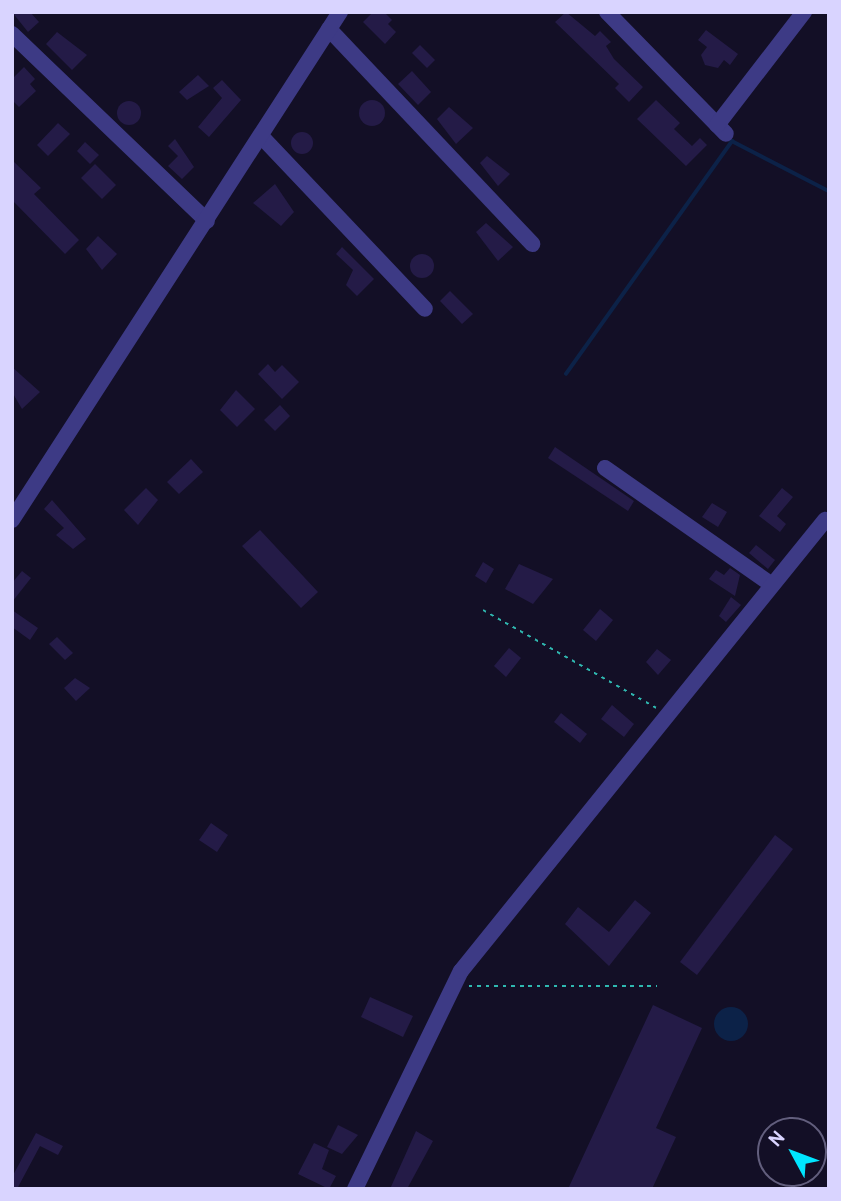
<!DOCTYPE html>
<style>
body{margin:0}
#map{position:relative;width:841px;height:1201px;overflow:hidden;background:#130f26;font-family:Overpass,sans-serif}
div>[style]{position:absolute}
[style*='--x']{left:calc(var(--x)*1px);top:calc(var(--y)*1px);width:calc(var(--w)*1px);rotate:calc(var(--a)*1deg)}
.water>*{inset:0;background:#0c2248}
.round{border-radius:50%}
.stream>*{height:3.5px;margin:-1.75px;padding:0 1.75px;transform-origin:1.75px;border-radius:1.75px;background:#0c2248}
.building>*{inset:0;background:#241b47}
.path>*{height:2px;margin-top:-1px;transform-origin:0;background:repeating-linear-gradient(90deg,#2fb8b0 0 3.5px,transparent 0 8.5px)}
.minor>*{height:16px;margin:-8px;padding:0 8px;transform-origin:8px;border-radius:8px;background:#3d3a85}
span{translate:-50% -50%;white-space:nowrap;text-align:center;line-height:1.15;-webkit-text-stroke:5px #130f26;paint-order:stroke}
.frame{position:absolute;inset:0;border:14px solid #d9d4ff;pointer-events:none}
.north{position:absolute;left:757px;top:1117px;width:70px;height:70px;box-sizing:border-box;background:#130f26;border:2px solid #625e7d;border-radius:50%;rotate:311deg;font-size:19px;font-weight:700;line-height:28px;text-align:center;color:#d9d4ff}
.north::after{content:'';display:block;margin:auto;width:24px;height:32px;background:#00e5ff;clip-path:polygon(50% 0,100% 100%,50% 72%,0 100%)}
</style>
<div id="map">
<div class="water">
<div class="round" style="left:714px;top:1007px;width:34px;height:34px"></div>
</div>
<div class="stream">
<div style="--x:566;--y:374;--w:286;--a:-54.5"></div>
<div style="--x:732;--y:141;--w:109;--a:27.3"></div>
</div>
<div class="building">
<div style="clip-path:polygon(12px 12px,30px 12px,39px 22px,28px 32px)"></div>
<div style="clip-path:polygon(373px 12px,384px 12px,392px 20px,388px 24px,396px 32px,385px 44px,363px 22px)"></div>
<div style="clip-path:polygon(566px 12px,595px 36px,600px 31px,611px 42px,606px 46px,614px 59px,643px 87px,629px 102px,615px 88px,619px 84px,555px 22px)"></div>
<div style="clip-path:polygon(706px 30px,738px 54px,730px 65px,724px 60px,718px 68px,705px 65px,701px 55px,707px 47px,698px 40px)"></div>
<div style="clip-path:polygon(57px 32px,87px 55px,72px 70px,46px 44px)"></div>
<div style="clip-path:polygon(420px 45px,435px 60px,427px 68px,412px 53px)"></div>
<div style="clip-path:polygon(24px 67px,35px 79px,30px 84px,36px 91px,19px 107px,12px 100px,12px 79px)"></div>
<div style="clip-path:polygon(412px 71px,431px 92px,418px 105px,398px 84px)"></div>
<div style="clip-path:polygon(198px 75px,209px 86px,187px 100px,179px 92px)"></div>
<div style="clip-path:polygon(222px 80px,241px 100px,209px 137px,198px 127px,222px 98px,213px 88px)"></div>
<div style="clip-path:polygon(656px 100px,680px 123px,674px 129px,692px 146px,700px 138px,707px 145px,686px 166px,637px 119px)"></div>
<div class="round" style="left:359px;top:100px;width:26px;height:26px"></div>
<div class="round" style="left:117px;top:101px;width:24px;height:24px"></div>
<div style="clip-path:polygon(449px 107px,473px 128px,456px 144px,437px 119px)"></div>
<div style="clip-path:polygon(58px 123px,70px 134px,48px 156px,37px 145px)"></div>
<div class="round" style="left:291px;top:132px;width:22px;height:22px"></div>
<div style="clip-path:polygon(175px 139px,194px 167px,182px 179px,168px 166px,178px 156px,168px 146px)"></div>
<div style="clip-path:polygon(85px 142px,99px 155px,90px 164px,77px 151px)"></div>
<div style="clip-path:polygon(487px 156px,510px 174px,498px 186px,480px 163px)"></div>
<div style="clip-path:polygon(12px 160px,41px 188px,34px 194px,79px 240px,65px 254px,12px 200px)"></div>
<div style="clip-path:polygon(95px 164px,116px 185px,102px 199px,81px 178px)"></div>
<div style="clip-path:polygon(275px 184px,294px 212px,281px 226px,253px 203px)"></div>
<div style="clip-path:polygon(486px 223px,513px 247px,498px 261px,476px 232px)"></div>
<div style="clip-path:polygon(98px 236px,117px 254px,102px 270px,86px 249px)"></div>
<div style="clip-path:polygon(342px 247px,374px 279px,357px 296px,346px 285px,353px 270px,336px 254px)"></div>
<div class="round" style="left:410px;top:254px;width:24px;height:24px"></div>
<div style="clip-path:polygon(450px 291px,473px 314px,462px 324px,440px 301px)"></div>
<div style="clip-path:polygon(268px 364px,275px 372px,282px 365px,299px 382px,282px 399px,258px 374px)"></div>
<div style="clip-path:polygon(12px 367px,40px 392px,22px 409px,12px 392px)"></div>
<div style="clip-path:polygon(236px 390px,255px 409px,237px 427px,220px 410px)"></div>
<div style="clip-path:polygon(280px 405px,290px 416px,275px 431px,264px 420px)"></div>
<div style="clip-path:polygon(555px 447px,634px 501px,628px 511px,548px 458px)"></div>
<div style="clip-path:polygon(191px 459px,203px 472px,179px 494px,167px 482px)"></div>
<div style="clip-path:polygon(146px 488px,158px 500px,138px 525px,124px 510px)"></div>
<div style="clip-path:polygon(782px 488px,793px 497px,777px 516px,786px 524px,780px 532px,759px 516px)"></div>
<div style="clip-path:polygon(52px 500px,86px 539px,73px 549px,56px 535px,64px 528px,44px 509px)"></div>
<div style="clip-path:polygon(712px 503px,727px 512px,718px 527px,702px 517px)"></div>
<div style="clip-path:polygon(260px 530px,318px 592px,301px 608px,242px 546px)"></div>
<div style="clip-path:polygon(756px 545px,775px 560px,768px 569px,749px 553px)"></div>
<div style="clip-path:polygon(483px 562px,494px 569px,486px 583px,475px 576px)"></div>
<div style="clip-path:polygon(519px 564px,553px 579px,533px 604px,505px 589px)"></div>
<div style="clip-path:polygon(730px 568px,740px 575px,735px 596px,709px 579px,716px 570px,724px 575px)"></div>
<div style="clip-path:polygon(22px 571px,31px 578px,12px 602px,12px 583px)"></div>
<div style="clip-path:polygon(731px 597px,741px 605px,726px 622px,719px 616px)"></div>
<div style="clip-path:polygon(600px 609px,613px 620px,596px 641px,583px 630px)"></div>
<div style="clip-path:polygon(12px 610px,38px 628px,30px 640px,12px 627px)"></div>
<div style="clip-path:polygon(57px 637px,73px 653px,65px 660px,49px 644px)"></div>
<div style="clip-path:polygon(509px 648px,521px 658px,506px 677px,494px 666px)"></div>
<div style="clip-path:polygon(657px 649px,671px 660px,658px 675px,646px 662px)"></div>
<div style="clip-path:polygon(75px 678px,90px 688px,76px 701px,64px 688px)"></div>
<div style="clip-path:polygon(612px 705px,634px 724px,624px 737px,601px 719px)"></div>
<div style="clip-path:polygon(561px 713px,587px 734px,580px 743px,554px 722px)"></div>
<div style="clip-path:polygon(211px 823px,228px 835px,217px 852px,199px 840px)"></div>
<div style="clip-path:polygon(775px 835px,793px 849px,697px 975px,680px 962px)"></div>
<div style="clip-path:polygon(635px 900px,651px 913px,609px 966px,565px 924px,578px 907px,609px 932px)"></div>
<div style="clip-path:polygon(370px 997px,413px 1016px,403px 1037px,361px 1017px)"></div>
<div style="clip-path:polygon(653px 1005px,702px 1028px,656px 1128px,676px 1137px,652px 1189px,568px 1189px)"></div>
<div style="clip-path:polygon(338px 1125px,358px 1135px,342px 1154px,327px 1147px)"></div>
<div style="clip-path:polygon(416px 1131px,433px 1141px,407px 1189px,390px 1189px)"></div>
<div style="clip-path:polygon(36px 1133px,63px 1146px,58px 1155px,40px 1146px,17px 1189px,12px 1189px,12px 1177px)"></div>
<div style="clip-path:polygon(314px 1143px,329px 1150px,322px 1169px,336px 1176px,329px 1189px,298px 1174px)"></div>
</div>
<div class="path">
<div style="--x:483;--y:610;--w:199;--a:29.5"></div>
<div style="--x:469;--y:986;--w:188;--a:0"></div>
</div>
<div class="minor">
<div style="--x:607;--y:12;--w:170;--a:45.7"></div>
<div style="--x:329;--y:29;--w:296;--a:46.6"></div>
<div style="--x:12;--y:34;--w:270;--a:43.8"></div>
<div style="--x:717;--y:125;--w:143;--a:-52.4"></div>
<div style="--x:261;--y:136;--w:238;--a:46.5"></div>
<div style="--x:605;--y:468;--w:204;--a:35"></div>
<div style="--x:12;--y:520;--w:605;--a:-57.15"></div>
<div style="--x:355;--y:1189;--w:242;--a:-64.1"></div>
<div style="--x:461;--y:971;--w:580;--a:-51.09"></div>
</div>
<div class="frame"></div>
<div class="north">N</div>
</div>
